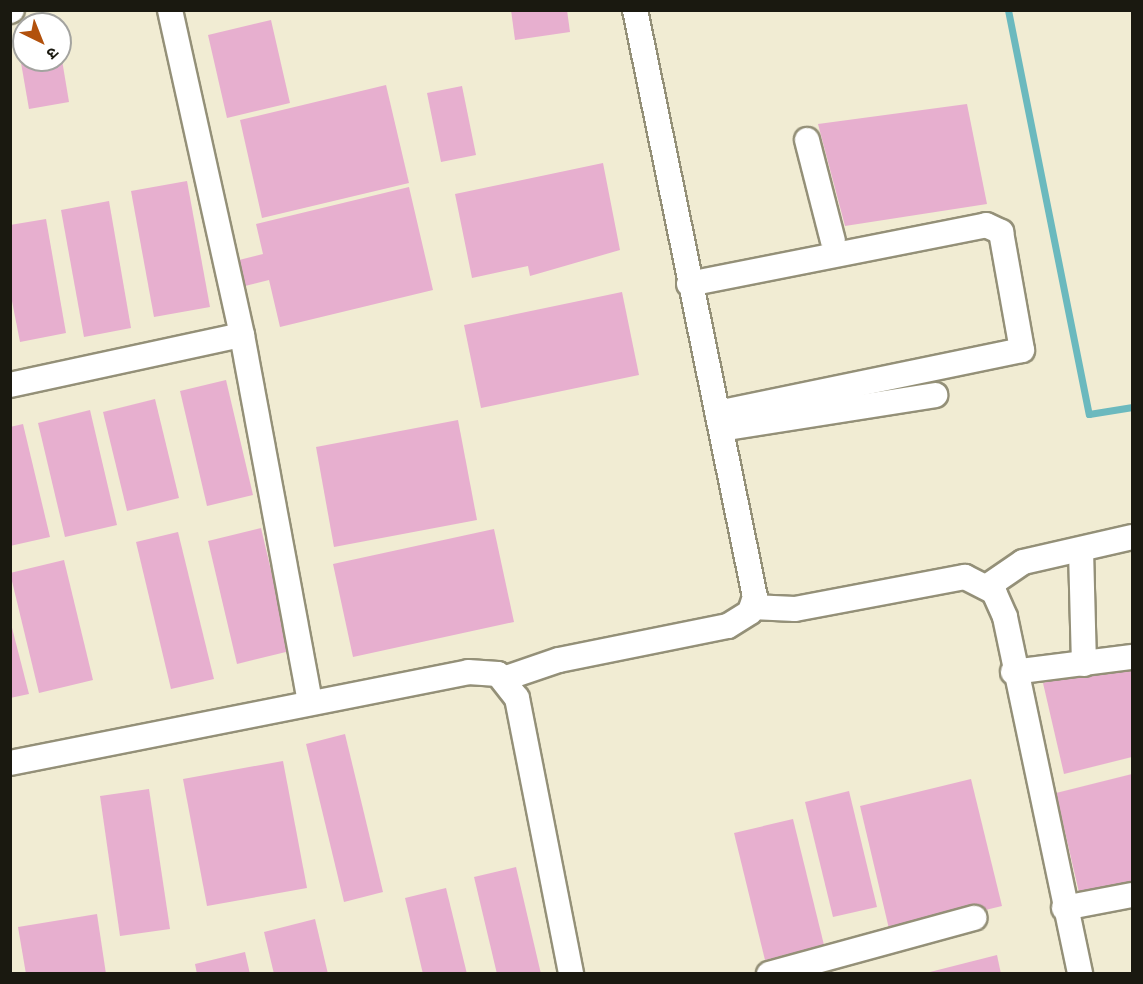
<!DOCTYPE html>
<meta charset="utf-8">
<style>
body{margin:0}
#map{position:relative;width:1143px;height:984px;overflow:hidden;background:#f1ecd3;font-family:"PT Sans Narrow","Noto Sans Devanagari",sans-serif}
div>[style]{position:absolute}
[style*='--x']{left:calc(var(--x)*1px);top:calc(var(--y)*1px);width:calc(var(--w)*1px);rotate:calc(var(--a)*1deg)}
.stream>*{height:7px;margin:-3.5px;padding:0 3.5px;transform-origin:3.5px;border-radius:3.5px;background:#6bb9be}
.building>*{inset:0;background:#e7afcf}
.roads{filter:drop-shadow(2px 0 #949078) drop-shadow(-2px 0 #949078) drop-shadow(0 2px #949078) drop-shadow(0 -2px #949078)}
.minor>*{height:24px;margin:-12px;padding:0 12px;transform-origin:12px;border-radius:12px;background:#fff}
span{translate:-50% -50%;white-space:nowrap;text-align:center;line-height:1.15;-webkit-text-stroke:5px #fff;paint-order:stroke}
.frame{position:absolute;inset:0;border:12px solid #1a1910;pointer-events:none}
.north{position:absolute;left:12px;top:12px;width:60px;height:60px;box-sizing:border-box;background:#fff;border:2px solid #a3a39f;border-radius:50%;rotate:137deg;font-size:16px;font-weight:700;line-height:24px;text-align:center;color:#1a1910}
.north::after{content:'';display:block;margin:auto;width:21px;height:27px;background:#b2510c;clip-path:polygon(50% 0,100% 100%,50% 72%,0 100%)}
</style>
<div id="map">
<div class="stream">
<div style="--x:1008;--y:10;--w:412;--a:78.7"></div>
<div style="--x:1089;--y:414;--w:44;--a:-9.2"></div>
</div>
<div class="building">
<div style="clip-path:polygon(511px 10px,567px 10px,570px 32px,515px 40px)"></div>
<div style="clip-path:polygon(271px 20px,290px 103px,227px 118px,208px 35px)"></div>
<div style="clip-path:polygon(24px 56px,62px 60px,69px 102px,29px 109px,20px 57px)"></div>
<div style="clip-path:polygon(386px 85px,409px 183px,262px 218px,240px 120px)"></div>
<div style="clip-path:polygon(462px 86px,476px 155px,441px 162px,427px 93px)"></div>
<div style="clip-path:polygon(967px 104px,987px 204px,845px 226px,818px 124px)"></div>
<div style="clip-path:polygon(603px 163px,620px 250px,530px 276px,528px 266px,472px 278px,455px 194px)"></div>
<div style="clip-path:polygon(187px 181px,210px 307px,154px 317px,131px 191px)"></div>
<div style="clip-path:polygon(409px 187px,433px 290px,280px 327px,269px 280px,245px 286px,239px 260px,263px 254px,256px 224px)"></div>
<div style="clip-path:polygon(109px 201px,131px 328px,84px 337px,61px 210px)"></div>
<div style="clip-path:polygon(46px 219px,66px 333px,20px 342px,10px 291px,10px 225px)"></div>
<div style="clip-path:polygon(622px 292px,639px 375px,481px 408px,464px 325px)"></div>
<div style="clip-path:polygon(226px 380px,253px 495px,207px 506px,180px 391px)"></div>
<div style="clip-path:polygon(155px 399px,179px 498px,127px 511px,103px 412px)"></div>
<div style="clip-path:polygon(90px 410px,117px 525px,65px 537px,38px 423px)"></div>
<div style="clip-path:polygon(458px 420px,477px 520px,334px 547px,316px 447px)"></div>
<div style="clip-path:polygon(23px 424px,50px 537px,10px 546px,10px 427px)"></div>
<div style="clip-path:polygon(261px 528px,290px 651px,237px 664px,208px 541px)"></div>
<div style="clip-path:polygon(494px 529px,514px 622px,353px 657px,333px 564px)"></div>
<div style="clip-path:polygon(178px 532px,214px 679px,171px 689px,136px 542px)"></div>
<div style="clip-path:polygon(64px 560px,93px 680px,39px 693px,10px 573px)"></div>
<div style="clip-path:polygon(10px 620px,29px 694px,10px 698px)"></div>
<div style="clip-path:polygon(1131px 661px,1132px 757px,1064px 774px,1043px 683px)"></div>
<div style="clip-path:polygon(345px 734px,383px 892px,344px 902px,306px 744px)"></div>
<div style="clip-path:polygon(283px 761px,307px 888px,207px 906px,183px 779px)"></div>
<div style="clip-path:polygon(1132px 774px,1132px 888px,1081px 901px,1056px 793px)"></div>
<div style="clip-path:polygon(971px 779px,1002px 906px,890px 933px,860px 806px)"></div>
<div style="clip-path:polygon(149px 789px,170px 929px,120px 936px,100px 796px)"></div>
<div style="clip-path:polygon(849px 791px,877px 907px,833px 917px,805px 802px)"></div>
<div style="clip-path:polygon(793px 819px,824px 945px,765px 960px,734px 833px)"></div>
<div style="clip-path:polygon(516px 867px,541px 974px,497px 974px,474px 877px)"></div>
<div style="clip-path:polygon(446px 888px,467px 974px,423px 974px,405px 898px)"></div>
<div style="clip-path:polygon(97px 914px,106px 974px,26px 974px,18px 927px)"></div>
<div style="clip-path:polygon(315px 919px,328px 974px,274px 974px,264px 932px)"></div>
<div style="clip-path:polygon(245px 952px,250px 974px,197px 974px,195px 964px)"></div>
<div style="clip-path:polygon(997px 955px,1001px 974px,926px 974px,926px 973px)"></div>
</div>
<div class="roads">
<div class="minor">
<div style="--x:170;--y:10;--w:333;--a:77.5"></div>
<div style="--x:242;--y:335;--w:374;--a:79.5"></div>
<div style="--x:10;--y:11;--w:2;--a:-27"></div>
<div style="--x:807;--y:140;--w:104;--a:75.6"></div>
<div style="--x:689;--y:284;--w:303;--a:-11.2"></div>
<div style="--x:986;--y:225;--w:17;--a:25"></div>
<div style="--x:1001;--y:232;--w:120;--a:79.9"></div>
<div style="--x:1022;--y:350;--w:311;--a:168.3"></div>
<div style="--x:10;--y:385;--w:237;--a:-12.2"></div>
<div style="--x:721;--y:429;--w:217;--a:-9"></div>
<div style="--x:1081;--y:550;--w:114;--a:88.5"></div>
<div style="--x:988;--y:586;--w:42;--a:-34.4"></div>
<div style="--x:1023;--y:562;--w:112;--a:-12.9"></div>
<div style="--x:752;--y:607;--w:43;--a:2.7"></div>
<div style="--x:795;--y:609;--w:173;--a:-10.7"></div>
<div style="--x:965;--y:577;--w:33;--a:27"></div>
<div style="--x:994;--y:592;--w:27;--a:66"></div>
<div style="--x:1005;--y:617;--w:365;--a:78.1"></div>
<div style="--x:1013;--y:672;--w:120;--a:-7.2"></div>
<div style="--x:506;--y:678;--w:56;--a:-18.8"></div>
<div style="--x:559;--y:660;--w:172;--a:-11.4"></div>
<div style="--x:728;--y:626;--w:26;--a:-32"></div>
<div style="--x:750;--y:612;--w:16;--a:-72"></div>
<div style="--x:755;--y:597;--w:599;--a:-101.55"></div>
<div style="--x:10;--y:763;--w:467;--a:-11.2"></div>
<div style="--x:468;--y:672;--w:30;--a:4"></div>
<div style="--x:498;--y:674;--w:31;--a:52"></div>
<div style="--x:517;--y:698;--w:281;--a:78.9"></div>
<div style="--x:1064;--y:908;--w:69;--a:-10.8"></div>
<div style="--x:769;--y:974;--w:213;--a:-15.3"></div>
</div>
</div>
<div class="frame"></div>
<div class="north">उ</div>
</div>
